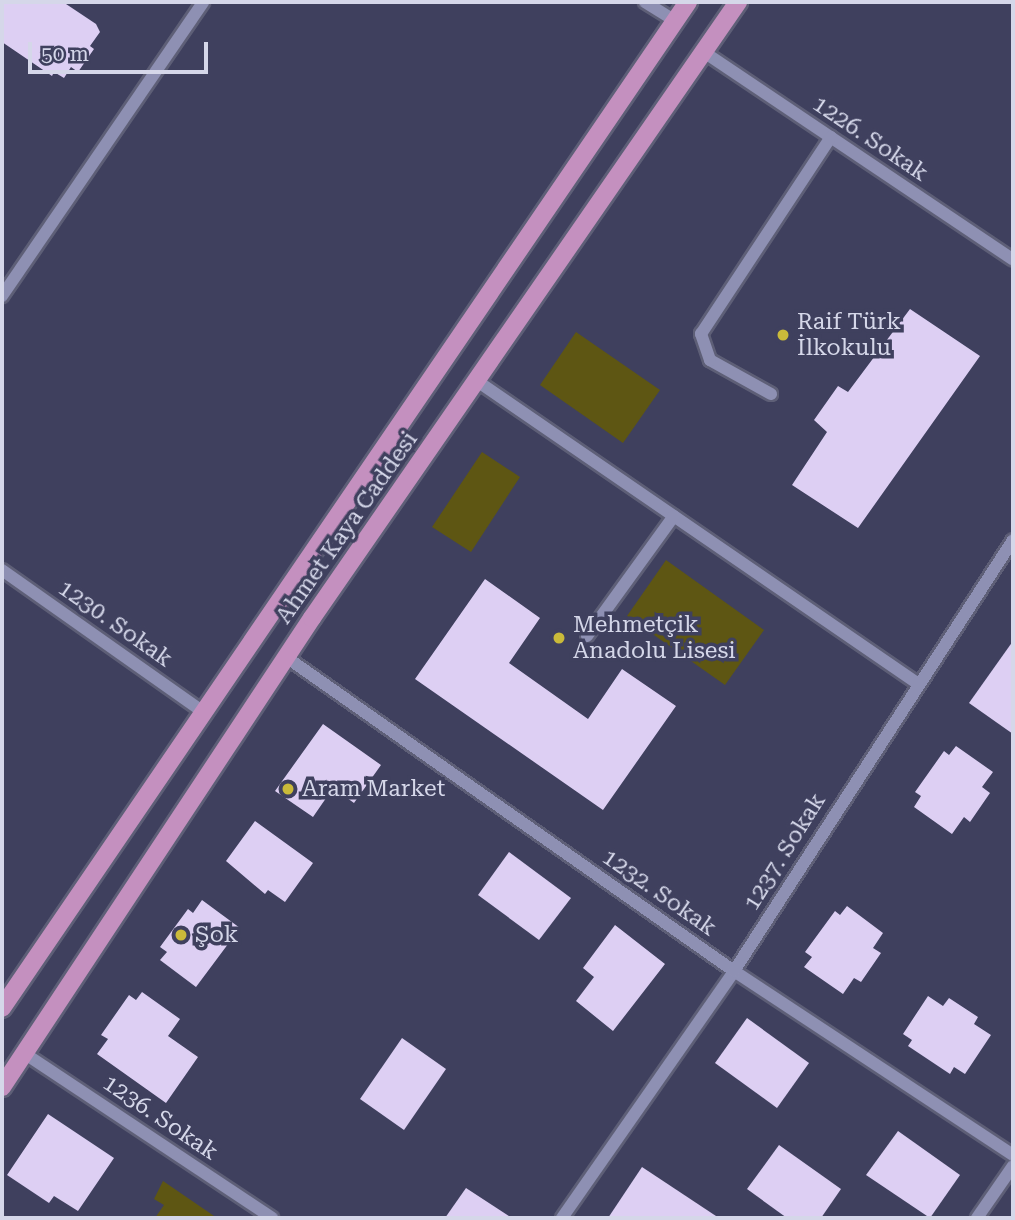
<!DOCTYPE html>
<meta charset="utf-8">
<style>
body{margin:0}
#map{position:relative;width:1015px;height:1220px;overflow:hidden;background:#3f405e;font-family:"Roboto Serif",serif}
div>[style]{position:absolute}
[style*='--x']{left:calc(var(--x)*1px);top:calc(var(--y)*1px);width:calc(var(--w)*1px);rotate:calc(var(--a)*1deg)}
.green>*{inset:0;background:#5e5613}
.building>*{inset:0;background:#ddcff3}
.roads{filter:drop-shadow(2px 0 #5e5f77) drop-shadow(-2px 0 #5e5f77) drop-shadow(0 2px #5e5f77) drop-shadow(0 -2px #5e5f77)}
.minor>*{height:12px;margin:-6px;padding:0 6px;transform-origin:6px;border-radius:6px;background:#8e90b3}
.major>*{height:18px;margin:-9px;padding:0 9px;transform-origin:9px;border-radius:9px;background:#c490bf}
.dots>*{width:19px;height:19px;translate:-50% -50%;box-sizing:border-box;border:4px solid #3f405e;border-radius:50%}
span{translate:-50% -50%;white-space:nowrap;text-align:center;line-height:1.15;-webkit-text-stroke:7px #3f405e;paint-order:stroke}
.street-label{font-size:23px;color:#d5d7e9}
.poi-label{font-size:23px;color:#d5d7e9}
.left{translate:0 -50%;text-align:left}
.frame{position:absolute;inset:0;border:4px solid #d5d7e9;pointer-events:none}
.scale{position:absolute;left:28px;top:42px;width:180px;height:32px;box-sizing:border-box;border:4px solid #d5d7e9;border-top:0;padding-left:9px;font-size:21px;line-height:24px;white-space:nowrap;color:#d5d7e9;-webkit-text-stroke:5px #3f405e;paint-order:stroke}
</style>
<div id="map">
<div class="green">
<div style="clip-path:polygon(576px 332px,660px 390px,623px 443px,540px 385px)"></div>
<div style="clip-path:polygon(482px 452px,520px 477px,471px 552px,432px 527px)"></div>
<div style="clip-path:polygon(666px 560px,764px 630px,725px 685px,627px 616px)"></div>
<div style="clip-path:polygon(163px 1181px,217px 1218px,155px 1218px,164px 1205px,154px 1199px)"></div>
</div>
<div class="building">
<div style="clip-path:polygon(2px 2px,63px 2px,96px 24px,100px 32px,90px 46px,94px 49px,78px 72px,71px 67px,64px 78px,54px 72px,52px 76px,2px 42px)"></div>
<div style="clip-path:polygon(910px 309px,980px 356px,858px 528px,792px 485px,827px 432px,814px 420px,838px 386px,848px 392px)"></div>
<div style="clip-path:polygon(485px 579px,540px 618px,509px 663px,588px 719px,622px 669px,676px 706px,603px 810px,415px 679px)"></div>
<div style="clip-path:polygon(1013px 641px,1013px 734px,969px 703px)"></div>
<div style="clip-path:polygon(323px 724px,381px 765px,354px 803px,333px 788px,313px 817px,275px 791px)"></div>
<div style="clip-path:polygon(956px 746px,993px 772px,982px 787px,990px 793px,970px 822px,964px 817px,952px 834px,914px 807px,921px 796px,915px 792px,944px 751px,949px 755px)"></div>
<div style="clip-path:polygon(255px 821px,313px 863px,285px 902px,268px 890px,265px 894px,226px 861px)"></div>
<div style="clip-path:polygon(509px 852px,571px 898px,539px 940px,478px 895px)"></div>
<div style="clip-path:polygon(202px 900px,240px 928px,196px 987px,160px 960px,167px 952px,160px 947px,188px 909px,193px 913px)"></div>
<div style="clip-path:polygon(847px 906px,883px 933px,873px 948px,881px 953px,861px 982px,854px 978px,843px 994px,804px 967px,812px 957px,805px 952px,835px 911px,840px 915px)"></div>
<div style="clip-path:polygon(615px 925px,665px 964px,613px 1031px,576px 1001px,594px 977px,583px 968px)"></div>
<div style="clip-path:polygon(142px 992px,180px 1019px,168px 1036px,198px 1057px,166px 1103px,97px 1054px,108px 1039px,101px 1035px,129px 995px,136px 1000px)"></div>
<div style="clip-path:polygon(928px 996px,943px 1006px,949px 998px,978px 1017px,974px 1024px,991px 1035px,965px 1074px,954px 1067px,950px 1074px,908px 1046px,912px 1040px,903px 1034px)"></div>
<div style="clip-path:polygon(747px 1018px,809px 1063px,777px 1108px,715px 1063px)"></div>
<div style="clip-path:polygon(402px 1038px,446px 1069px,404px 1130px,360px 1099px)"></div>
<div style="clip-path:polygon(48px 1114px,114px 1158px,78px 1211px,54px 1196px,49px 1203px,7px 1175px)"></div>
<div style="clip-path:polygon(898px 1131px,960px 1175px,930px 1218px,866px 1175px)"></div>
<div style="clip-path:polygon(779px 1145px,841px 1189px,821px 1218px,787px 1218px,747px 1189px)"></div>
<div style="clip-path:polygon(642px 1167px,719px 1218px,608px 1218px)"></div>
<div style="clip-path:polygon(466px 1188px,512px 1218px,445px 1218px)"></div>
</div>
<div class="roads">
<div class="minor">
<div style="--x:645;--y:2;--w:36;--a:32"></div>
<div style="--x:704;--y:52;--w:372;--a:33.9"></div>
<div style="--x:2;--y:296;--w:356;--a:-55.6"></div>
<div style="--x:480;--y:383;--w:530;--a:34.47"></div>
<div style="--x:771;--y:394;--w:70;--a:-150.9"></div>
<div style="--x:710;--y:360;--w:28;--a:-109"></div>
<div style="--x:701;--y:334;--w:236;--a:-56.6"></div>
<div style="--x:2;--y:570;--w:246;--a:35.2"></div>
<div style="--x:587;--y:636;--w:148;--a:-54.1"></div>
<div style="--x:286;--y:657;--w:547;--a:35.03"></div>
<div style="--x:734;--y:971;--w:334;--a:33.4"></div>
<div style="--x:24;--y:1053;--w:298;--a:33.6"></div>
<div style="--x:562;--y:1218;--w:301;--a:-55.1"></div>
<div style="--x:734;--y:971;--w:513;--a:-57.08"></div>
<div style="--x:977;--y:1218;--w:63;--a:-55.3"></div>
</div>
<div class="major">
<div style="--x:2;--y:1008;--w:1218;--a:-55.71"></div>
<div style="--x:2;--y:1087;--w:562;--a:-56.54"></div>
<div style="--x:312;--y:618;--w:749;--a:-55.33"></div>
</div>
</div>
<div class="dots">
<div style="left:783px;top:335px;background:#caba3a"></div>
<div style="left:559px;top:638px;background:#caba3a"></div>
<div style="left:288px;top:789px;background:#caba3a"></div>
<div style="left:181px;top:935px;background:#caba3a"></div>
</div>
<div class="street-label">
<span style="left:870px;top:139px;rotate:34deg">1226. Sokak</span>
<span style="left:347px;top:528px;rotate:-55deg">Ahmet Kaya Caddesi</span>
<span style="left:115px;top:624px;rotate:35deg">1230. Sokak</span>
<span style="left:785px;top:852px;rotate:-58deg">1237. Sokak</span>
<span style="left:659px;top:893px;rotate:35deg">1232. Sokak</span>
<span style="left:160px;top:1118px;rotate:34deg">1236. Sokak</span>
</div>
<div class="poi-label">
<span class="left" style="left:797px;top:335px">Raif Türk<br>İlkokulu</span>
<span class="left" style="left:573px;top:638px">Mehmetçik<br>Anadolu Lisesi</span>
<span class="left" style="left:302px;top:789px">Aram Market</span>
<span class="left" style="left:195px;top:935px">Şok</span>
</div>
<div class="frame"></div>
<div class="scale">50 m</div>
</div>
